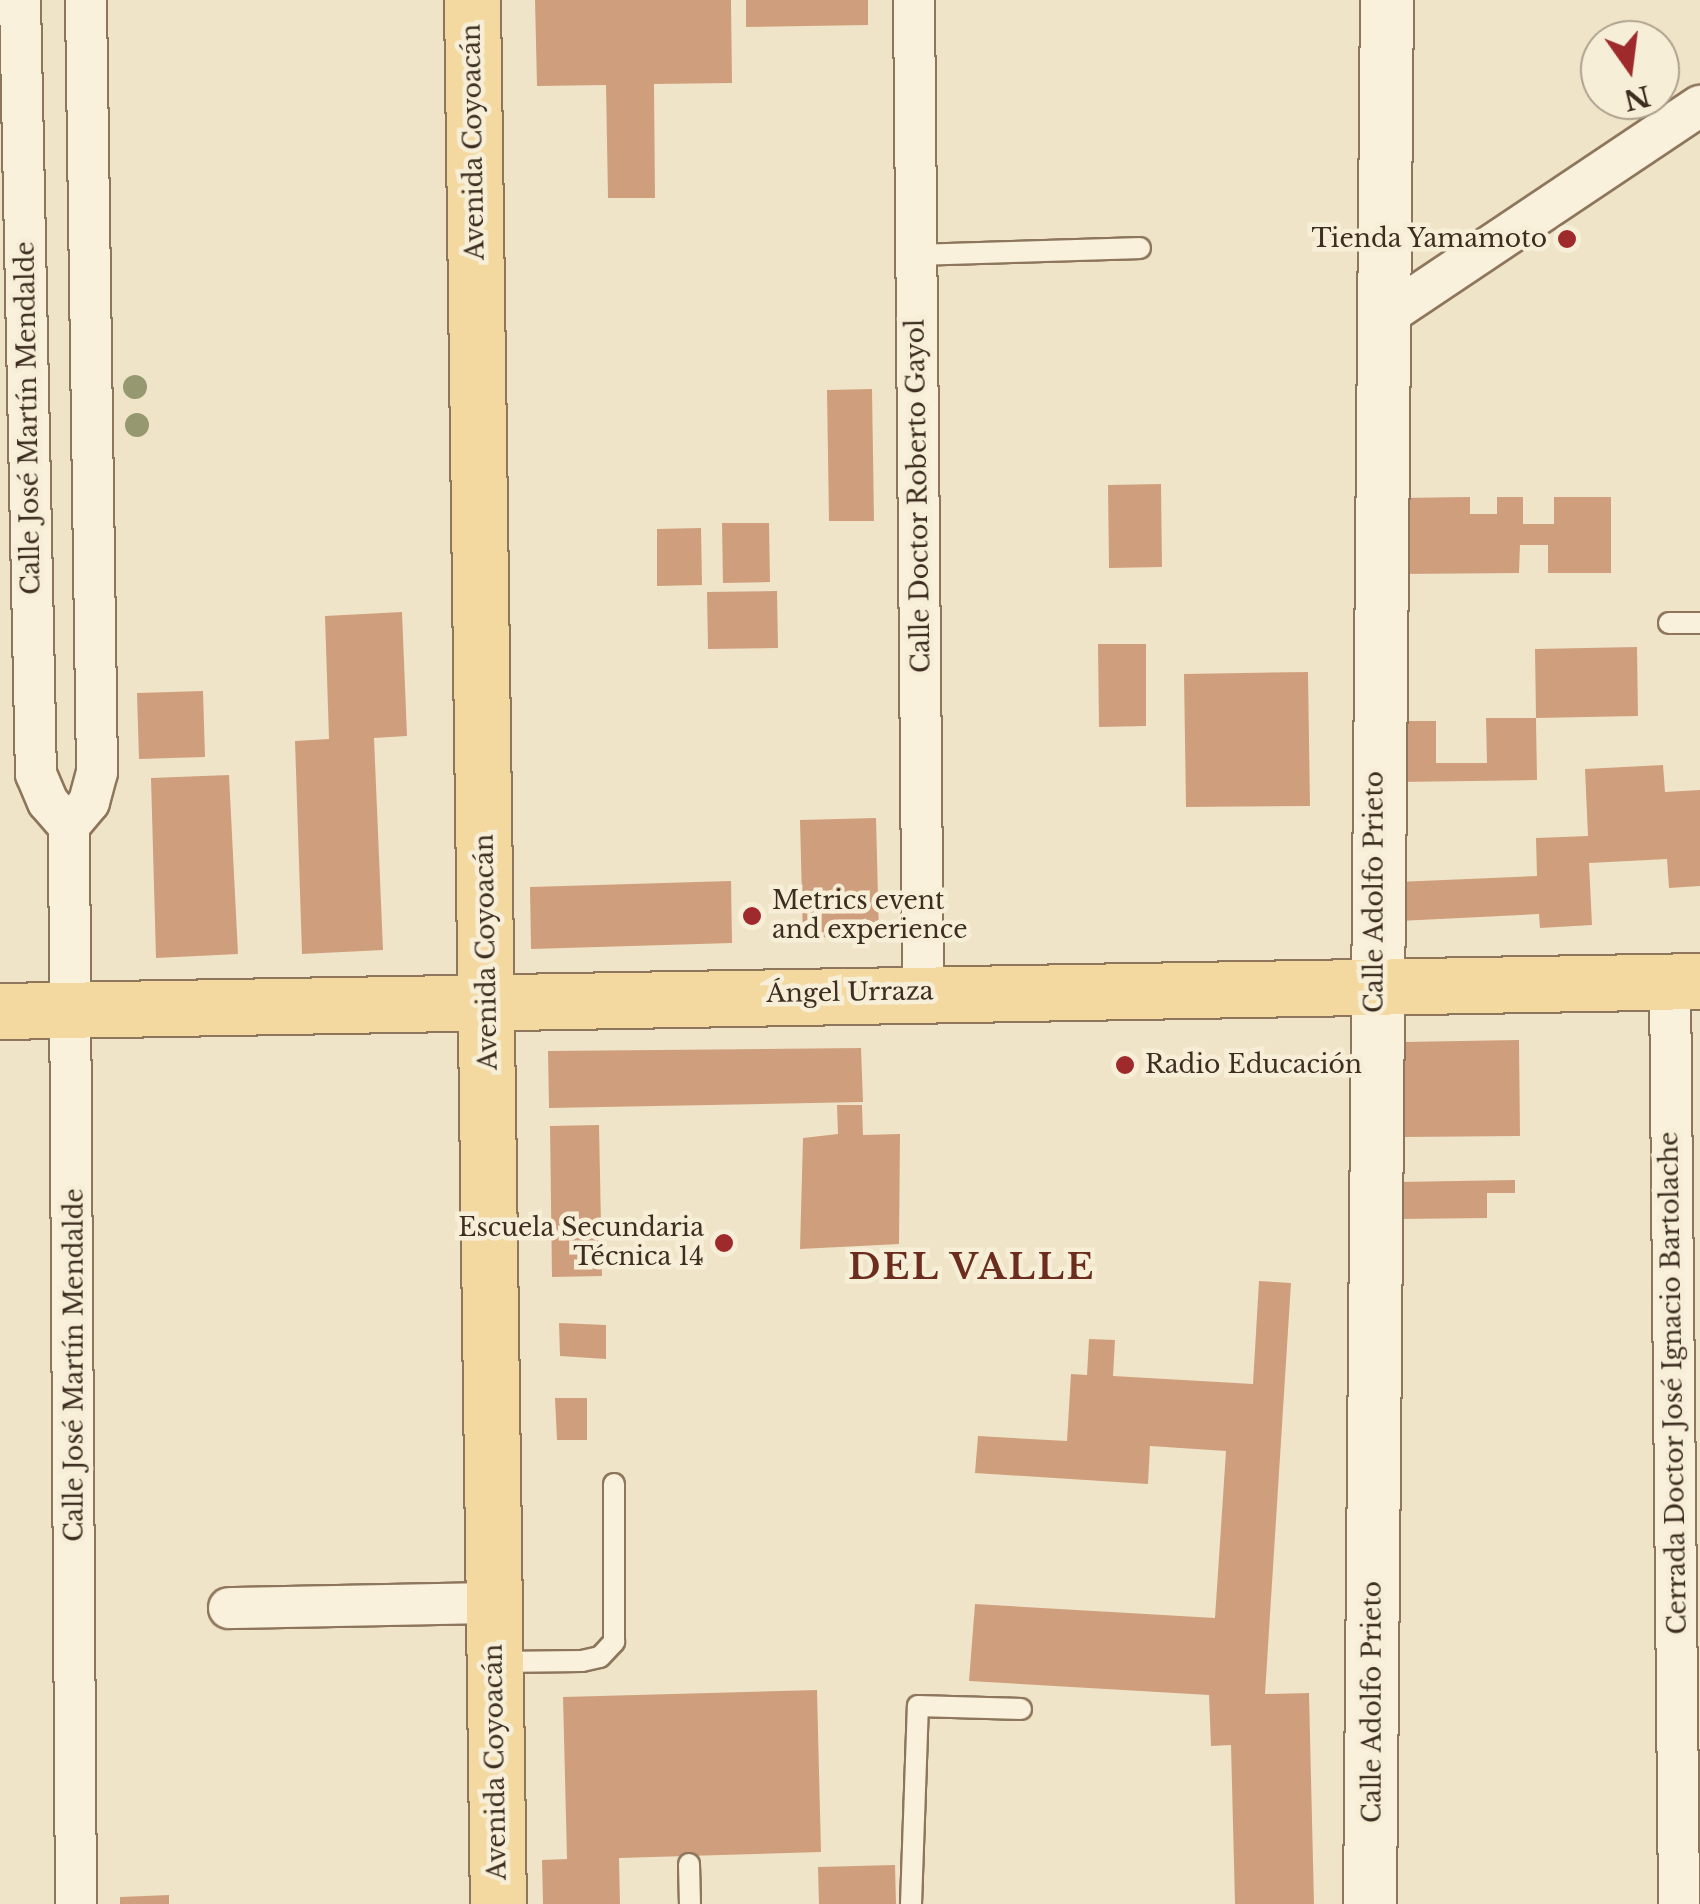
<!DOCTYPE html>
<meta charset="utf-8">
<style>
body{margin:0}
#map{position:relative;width:1700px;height:1904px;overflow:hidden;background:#f0e4c8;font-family:"Libre Baskerville",serif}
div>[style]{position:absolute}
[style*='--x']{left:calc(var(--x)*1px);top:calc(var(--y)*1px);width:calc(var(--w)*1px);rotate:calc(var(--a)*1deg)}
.building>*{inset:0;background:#cf9f7d}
.roads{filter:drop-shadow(2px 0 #8d765c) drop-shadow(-2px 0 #8d765c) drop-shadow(0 2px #8d765c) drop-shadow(0 -2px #8d765c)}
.service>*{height:20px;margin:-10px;padding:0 10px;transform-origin:10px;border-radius:10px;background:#faf1dc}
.minor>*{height:40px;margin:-20px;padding:0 20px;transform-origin:20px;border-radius:20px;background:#faf1dc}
.tertiary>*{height:52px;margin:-26px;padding:0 26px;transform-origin:26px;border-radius:26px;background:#faf1dc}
.primary>*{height:55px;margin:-27.5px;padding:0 27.5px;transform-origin:27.5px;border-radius:27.5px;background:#f3d9a0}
.trees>*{width:24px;height:24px;margin:-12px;border-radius:50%;background:#96986f}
.dots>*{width:28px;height:28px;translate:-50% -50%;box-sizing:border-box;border:5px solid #f7eed8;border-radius:50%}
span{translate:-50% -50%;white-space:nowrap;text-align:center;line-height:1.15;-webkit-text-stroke:9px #f7eed8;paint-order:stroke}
.street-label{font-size:25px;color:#3d2e20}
.poi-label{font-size:25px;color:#3d2e20}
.right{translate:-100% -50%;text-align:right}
.left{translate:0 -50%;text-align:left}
.district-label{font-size:35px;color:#6b2e1e;font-weight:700;letter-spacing:2.5px}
.north{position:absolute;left:1580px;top:20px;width:100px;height:100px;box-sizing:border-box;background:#f7eed8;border:2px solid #ada18e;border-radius:50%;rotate:166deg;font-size:28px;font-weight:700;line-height:40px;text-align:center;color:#3d2e20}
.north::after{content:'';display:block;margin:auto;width:35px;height:45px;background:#9e2a2b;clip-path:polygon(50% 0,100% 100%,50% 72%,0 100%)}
</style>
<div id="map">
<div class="building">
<div style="clip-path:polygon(535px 0,731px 0,732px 83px,654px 84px,655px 198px,608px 198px,606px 85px,537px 86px)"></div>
<div style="clip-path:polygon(746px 0,868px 0,868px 25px,746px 27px)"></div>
<div style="clip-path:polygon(872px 389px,874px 521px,829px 521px,827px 390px)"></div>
<div style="clip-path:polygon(1161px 484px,1162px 567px,1109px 568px,1108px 485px)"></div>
<div style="clip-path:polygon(1470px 497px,1470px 514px,1497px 514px,1497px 497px,1523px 497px,1523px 524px,1554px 524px,1554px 497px,1611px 497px,1611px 573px,1548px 573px,1548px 545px,1520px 545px,1519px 573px,1399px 574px,1399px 498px)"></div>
<div style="clip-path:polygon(722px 523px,769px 523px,770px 582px,723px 583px)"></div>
<div style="clip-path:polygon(701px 528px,702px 585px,657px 586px,657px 529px)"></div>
<div style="clip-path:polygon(777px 591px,778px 648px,708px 649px,707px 592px)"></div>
<div style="clip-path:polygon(402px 612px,407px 736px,374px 738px,383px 950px,302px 954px,295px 741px,329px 739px,325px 616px)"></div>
<div style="clip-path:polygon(1098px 644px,1146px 644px,1146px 726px,1099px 727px)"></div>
<div style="clip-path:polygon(1637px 647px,1638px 716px,1536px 718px,1535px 649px)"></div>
<div style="clip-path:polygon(1308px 672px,1310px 806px,1186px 807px,1184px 674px)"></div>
<div style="clip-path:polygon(203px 691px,205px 757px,139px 759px,137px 693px)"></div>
<div style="clip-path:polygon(1486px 718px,1536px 718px,1537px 780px,1398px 782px,1397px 721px,1436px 721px,1436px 763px,1487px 763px)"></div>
<div style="clip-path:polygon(1663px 765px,1665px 792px,1700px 790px,1700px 886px,1669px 888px,1667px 859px,1589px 863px,1592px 925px,1540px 928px,1539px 914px,1399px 921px,1397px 882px,1537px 876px,1536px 838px,1588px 836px,1585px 769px)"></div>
<div style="clip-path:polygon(229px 775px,238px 954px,156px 958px,151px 778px)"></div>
<div style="clip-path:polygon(876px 818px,879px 936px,803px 938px,800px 820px)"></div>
<div style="clip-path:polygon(731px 881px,732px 943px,531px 949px,530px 887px)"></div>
<div style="clip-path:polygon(1519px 1040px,1520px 1136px,1405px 1137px,1403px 1042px)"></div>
<div style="clip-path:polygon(861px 1048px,863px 1102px,549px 1108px,548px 1051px)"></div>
<div style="clip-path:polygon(837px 1105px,862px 1105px,863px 1135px,900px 1134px,899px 1244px,800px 1249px,803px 1138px,838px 1134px)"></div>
<div style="clip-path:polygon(599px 1125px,602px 1276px,552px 1277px,550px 1126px)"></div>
<div style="clip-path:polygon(1515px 1180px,1515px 1193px,1487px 1193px,1487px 1218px,1398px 1219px,1398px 1182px)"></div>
<div style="clip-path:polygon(1259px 1281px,1291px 1283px,1265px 1694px,1309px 1693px,1314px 1904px,1235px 1904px,1231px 1745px,1211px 1746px,1209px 1695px,969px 1681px,975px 1604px,1215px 1618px,1226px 1451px,1150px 1446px,1148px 1484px,975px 1473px,978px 1436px,1067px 1441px,1071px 1374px,1087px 1375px,1089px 1339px,1115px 1340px,1113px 1376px,1253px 1384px)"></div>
<div style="clip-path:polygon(559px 1323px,606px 1325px,606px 1359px,560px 1356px)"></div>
<div style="clip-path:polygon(555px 1398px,587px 1398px,587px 1440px,557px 1440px)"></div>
<div style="clip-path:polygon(817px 1690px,821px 1852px,619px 1858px,620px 1904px,543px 1904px,542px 1860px,567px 1859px,563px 1697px)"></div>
<div style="clip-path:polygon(895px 1865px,896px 1904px,819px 1904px,818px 1867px)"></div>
<div style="clip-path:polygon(169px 1895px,169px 1904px,120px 1904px,120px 1897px)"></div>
</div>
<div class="roads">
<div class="service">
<div style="--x:917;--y:255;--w:223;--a:-1.8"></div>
<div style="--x:1669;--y:623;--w:31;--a:0"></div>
<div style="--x:497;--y:1662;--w:85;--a:-0.7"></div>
<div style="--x:582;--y:1661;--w:18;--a:-13"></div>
<div style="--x:600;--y:1657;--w:21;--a:-47"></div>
<div style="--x:614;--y:1642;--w:158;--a:-90"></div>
<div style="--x:689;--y:1864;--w:40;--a:88.6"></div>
<div style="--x:911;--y:1904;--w:198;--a:-88"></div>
<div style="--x:918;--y:1706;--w:103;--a:1.7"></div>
</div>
<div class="minor">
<div style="--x:20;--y:0;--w:774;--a:88.82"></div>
<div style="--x:36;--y:774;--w:30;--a:67"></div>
<div style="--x:48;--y:802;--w:32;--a:49"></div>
<div style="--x:69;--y:826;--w:1078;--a:89.63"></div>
<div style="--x:914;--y:0;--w:991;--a:89.48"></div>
<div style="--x:1380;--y:320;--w:385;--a:-33.8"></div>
<div style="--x:69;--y:826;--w:31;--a:-50"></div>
<div style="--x:89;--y:802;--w:31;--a:-75"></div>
<div style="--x:97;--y:772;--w:772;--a:-90.82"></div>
<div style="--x:1670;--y:982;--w:922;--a:89.44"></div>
<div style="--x:229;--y:1608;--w:266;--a:-1.1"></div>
</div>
<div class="tertiary">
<div style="--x:1370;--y:1904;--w:1904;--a:-89.49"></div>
</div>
<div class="primary">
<div style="--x:472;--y:0;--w:1904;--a:89.22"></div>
<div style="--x:0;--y:1011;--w:1700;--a:-1.01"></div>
</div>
</div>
<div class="trees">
<div style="left:135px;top:387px"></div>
<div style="left:137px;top:425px"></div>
</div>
<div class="dots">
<div style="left:1567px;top:239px;background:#9e2a2b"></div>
<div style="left:752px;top:916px;background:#9e2a2b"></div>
<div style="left:1125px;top:1065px;background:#9e2a2b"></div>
<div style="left:724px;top:1243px;background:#9e2a2b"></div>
</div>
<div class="street-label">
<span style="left:474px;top:142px;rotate:-91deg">Avenida Coyoacán</span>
<span style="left:29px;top:418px;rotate:-91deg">Calle José Martín Mendalde</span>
<span style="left:919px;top:496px;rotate:-91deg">Calle Doctor Roberto Gayol</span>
<span style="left:1375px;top:892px;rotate:-90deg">Calle Adolfo Prieto</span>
<span style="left:487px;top:952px;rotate:-91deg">Avenida Coyoacán</span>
<span style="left:850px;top:993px;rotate:-1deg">Ángel Urraza</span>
<span style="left:75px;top:1365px;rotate:-90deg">Calle José Martín Mendalde</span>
<span style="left:1674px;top:1383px;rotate:-91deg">Cerrada Doctor José Ignacio Bartolache</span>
<span style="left:1373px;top:1702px;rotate:-90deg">Calle Adolfo Prieto</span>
<span style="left:496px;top:1762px;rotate:-91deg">Avenida Coyoacán</span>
</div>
<div class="poi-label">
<span class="right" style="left:1547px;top:239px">Tienda Yamamoto</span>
<span class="left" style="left:772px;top:916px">Metrics event<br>and experience</span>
<span class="left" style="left:1145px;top:1065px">Radio Educación</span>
<span class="right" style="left:704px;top:1243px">Escuela Secundaria<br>Técnica 14</span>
</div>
<div class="district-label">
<span style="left:972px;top:1267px">DEL VALLE</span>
</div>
<div class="north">N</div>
</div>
